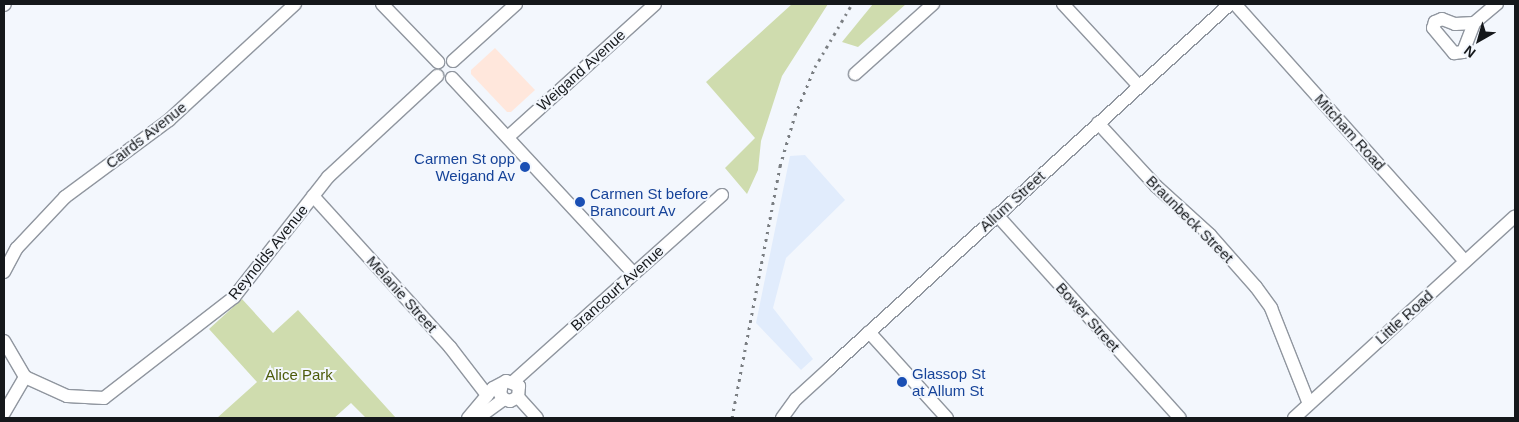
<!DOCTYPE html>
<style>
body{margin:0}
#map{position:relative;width:1519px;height:422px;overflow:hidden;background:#f3f7fd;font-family:Helvetica,sans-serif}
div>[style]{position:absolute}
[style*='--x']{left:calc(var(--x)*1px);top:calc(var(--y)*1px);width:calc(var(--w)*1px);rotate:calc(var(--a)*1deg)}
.built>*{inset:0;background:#e1ecfc}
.education>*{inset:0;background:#ffe7dc}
.green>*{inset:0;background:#cfdcae}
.roads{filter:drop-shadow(1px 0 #90969f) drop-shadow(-1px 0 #90969f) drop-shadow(0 1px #90969f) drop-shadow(0 -1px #90969f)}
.minor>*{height:12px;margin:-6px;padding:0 6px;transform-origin:6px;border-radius:6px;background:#fff}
.rail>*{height:3px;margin-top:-1.5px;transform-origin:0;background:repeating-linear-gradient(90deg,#7a7e82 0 2.5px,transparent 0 7.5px)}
.dots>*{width:14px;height:14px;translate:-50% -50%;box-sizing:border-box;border:2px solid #f3f7fd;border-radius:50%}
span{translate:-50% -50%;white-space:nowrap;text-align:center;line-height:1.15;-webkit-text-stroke:4px #f3f7fd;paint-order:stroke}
.street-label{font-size:15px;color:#15181b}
.transit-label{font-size:15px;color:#164399}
.right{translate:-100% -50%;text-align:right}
.left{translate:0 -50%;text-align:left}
.park-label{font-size:15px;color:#4c5b0a}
.frame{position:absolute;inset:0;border:5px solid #15181b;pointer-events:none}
.north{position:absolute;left:1454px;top:15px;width:50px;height:50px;-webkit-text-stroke:4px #f3f7fd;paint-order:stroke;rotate:218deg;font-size:14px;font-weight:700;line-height:20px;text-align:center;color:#15181b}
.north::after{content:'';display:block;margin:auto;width:18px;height:22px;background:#15181b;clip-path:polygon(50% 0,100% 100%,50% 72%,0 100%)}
</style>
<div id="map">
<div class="built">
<div style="clip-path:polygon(805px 155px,845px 200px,786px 258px,773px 308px,813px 359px,801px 370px,756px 323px,790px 156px)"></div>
</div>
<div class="education">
<div style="clip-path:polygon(495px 48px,535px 90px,511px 112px,507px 112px,471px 74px,471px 70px)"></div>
</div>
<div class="green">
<div style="clip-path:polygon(792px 4px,828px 4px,782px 76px,761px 141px,758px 170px,747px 194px,725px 168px,755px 138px,706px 82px)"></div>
<div style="clip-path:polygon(873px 4px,906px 4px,858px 47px,842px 42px)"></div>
<div style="clip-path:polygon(242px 299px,273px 333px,298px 310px,396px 418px,366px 418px,351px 403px,334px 418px,217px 418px,257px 382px,209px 329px)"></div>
</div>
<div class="roads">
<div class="minor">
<div style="--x:382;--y:4;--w:81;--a:46"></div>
<div style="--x:1063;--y:4;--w:110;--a:47.2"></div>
<div style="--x:1235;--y:4;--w:345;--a:48.2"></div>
<div style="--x:4;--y:5;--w:1;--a:-45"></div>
<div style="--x:1474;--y:23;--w:19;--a:177"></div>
<div style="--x:1455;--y:24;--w:14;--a:-159"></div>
<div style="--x:1442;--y:19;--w:8;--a:157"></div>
<div style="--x:1435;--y:22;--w:6;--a:108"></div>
<div style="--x:1433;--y:28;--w:33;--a:50"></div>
<div style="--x:1454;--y:53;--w:9;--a:-6"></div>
<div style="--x:1463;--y:52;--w:31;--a:-69"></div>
<div style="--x:1474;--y:23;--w:30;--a:-40"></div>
<div style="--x:453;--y:61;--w:85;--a:-42.1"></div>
<div style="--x:855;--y:74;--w:105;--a:-41.9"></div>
<div style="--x:452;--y:78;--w:266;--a:47.1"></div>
<div style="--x:1098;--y:123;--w:86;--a:47.4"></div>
<div style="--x:1156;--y:186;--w:73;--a:42.2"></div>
<div style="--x:1210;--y:235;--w:69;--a:48.5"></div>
<div style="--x:1256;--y:287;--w:26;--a:54"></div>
<div style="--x:1271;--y:308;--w:103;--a:68.4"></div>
<div style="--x:508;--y:137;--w:198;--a:-42.1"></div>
<div style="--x:313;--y:196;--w:204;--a:47.8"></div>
<div style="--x:450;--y:347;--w:61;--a:52.4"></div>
<div style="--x:997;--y:215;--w:273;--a:48"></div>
<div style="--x:4;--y:272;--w:27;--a:-62"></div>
<div style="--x:17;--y:248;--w:70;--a:-46.7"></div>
<div style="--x:65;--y:197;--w:129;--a:-36.5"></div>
<div style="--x:169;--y:120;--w:171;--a:-42.6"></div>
<div style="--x:869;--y:332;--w:116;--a:47.8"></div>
<div style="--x:4;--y:341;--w:42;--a:59.7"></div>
<div style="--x:25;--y:377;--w:46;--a:24.3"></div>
<div style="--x:67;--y:396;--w:37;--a:3"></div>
<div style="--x:104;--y:398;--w:165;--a:-37.8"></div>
<div style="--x:234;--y:297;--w:152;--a:-51.9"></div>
<div style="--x:328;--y:177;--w:149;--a:-42.8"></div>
<div style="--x:514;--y:381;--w:279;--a:-41.8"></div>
<div style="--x:518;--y:397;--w:28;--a:48"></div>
<div style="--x:4;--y:413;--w:42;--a:-59.7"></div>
<div style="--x:468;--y:418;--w:30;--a:-50"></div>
<div style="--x:487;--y:395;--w:9;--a:-49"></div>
<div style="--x:493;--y:388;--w:15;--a:-28"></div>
<div style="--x:506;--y:381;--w:14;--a:21"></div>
<div style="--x:519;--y:386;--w:11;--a:95"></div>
<div style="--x:518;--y:397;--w:9;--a:153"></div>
<div style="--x:510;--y:401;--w:6;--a:-162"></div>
<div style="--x:504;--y:399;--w:6;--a:-129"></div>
<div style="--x:500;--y:394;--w:10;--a:-79"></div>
<div style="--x:478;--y:418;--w:32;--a:-36"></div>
<div style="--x:782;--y:418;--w:24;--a:-54"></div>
<div style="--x:796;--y:399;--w:46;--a:-42.4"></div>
<div style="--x:830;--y:368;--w:541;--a:-42.3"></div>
<div style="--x:1294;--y:418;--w:299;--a:-42.4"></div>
</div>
</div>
<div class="rail">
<div style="--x:732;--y:418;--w:257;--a:-79.2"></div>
<div style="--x:780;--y:166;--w:53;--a:-73.6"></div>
<div style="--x:795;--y:115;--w:52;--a:-67.4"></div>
<div style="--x:815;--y:67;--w:73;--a:-59.6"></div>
</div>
<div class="dots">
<div style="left:525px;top:167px;background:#1a4fb4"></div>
<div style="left:580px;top:202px;background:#1a4fb4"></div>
<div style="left:902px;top:382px;background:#1a4fb4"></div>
</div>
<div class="street-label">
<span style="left:581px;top:70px;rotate:-42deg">Weigand Avenue</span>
<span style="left:1350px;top:132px;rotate:48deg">Mitcham Road</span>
<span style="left:146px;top:135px;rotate:-38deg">Cairds Avenue</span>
<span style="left:1012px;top:201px;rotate:-42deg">Allum Street</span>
<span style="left:1190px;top:219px;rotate:45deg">Braunbeck Street</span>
<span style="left:268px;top:252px;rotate:-51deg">Reynolds Avenue</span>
<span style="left:617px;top:288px;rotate:-42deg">Brancourt Avenue</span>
<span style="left:402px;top:294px;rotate:48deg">Melanie Street</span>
<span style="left:1088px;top:317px;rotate:48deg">Bower Street</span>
<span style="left:1404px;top:317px;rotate:-42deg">Little Road</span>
</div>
<div class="transit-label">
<span class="right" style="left:515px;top:167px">Carmen St opp<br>Weigand Av</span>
<span class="left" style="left:590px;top:202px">Carmen St before<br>Brancourt Av</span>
<span class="left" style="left:912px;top:382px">Glassop St<br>at Allum St</span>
</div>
<div class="park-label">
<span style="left:299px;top:375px">Alice Park</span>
</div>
<div class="frame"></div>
<div class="north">N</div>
</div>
